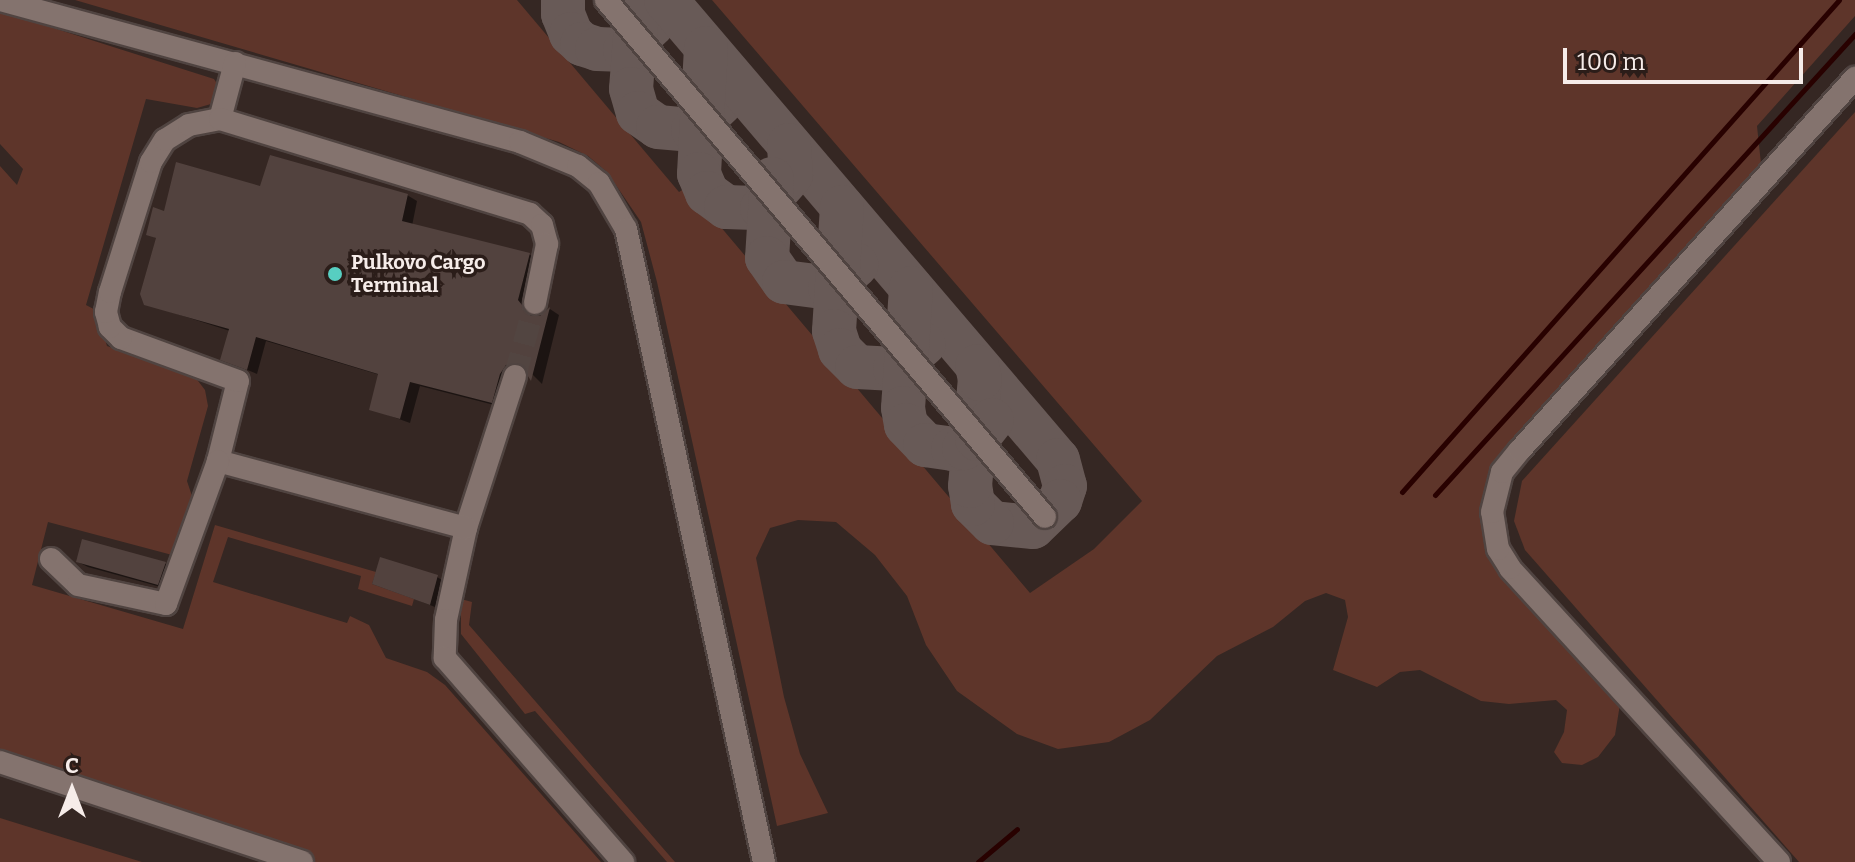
<!DOCTYPE html>
<meta charset="utf-8">
<style>
body{margin:0}
#map{position:relative;width:1855px;height:862px;overflow:hidden;background:#352723;font-family:Bitter,serif}
div>[style]{position:absolute}
[style*='--x']{left:calc(var(--x)*1px);top:calc(var(--y)*1px);width:calc(var(--w)*1px);rotate:calc(var(--a)*1deg)}
.green>*{inset:0;background:#5e352a}
.shadow>*{inset:0;background:#0007}
.stream>*{height:5px;margin:-2.5px;padding:0 2.5px;transform-origin:2.5px;border-radius:2.5px;background:#280100}
.taxiway>*{height:44px;margin:-22px;padding:0 22px;transform-origin:22px;border-radius:22px;background:#685a57}
.building>*{inset:0;background:#52423e}
.minor-tunnel>*{height:22px;margin-top:-11px;transform-origin:0;background:repeating-linear-gradient(90deg,#524541 0 22px,transparent 0 33px)}
.roads{filter:drop-shadow(2px 0 #504441) drop-shadow(-2px 0 #504441) drop-shadow(0 2px #504441) drop-shadow(0 -2px #504441)}
.minor>*{height:22px;margin:-11px;padding:0 11px;transform-origin:11px;border-radius:11px;background:#84736e}
.dots>*{width:22px;height:22px;translate:-50% -50%;box-sizing:border-box;border:4px solid #2b1d19;border-radius:50%}
span{translate:-50% -50%;white-space:nowrap;text-align:center;line-height:1.15;-webkit-text-stroke:7px #2b1d19;paint-order:stroke}
.poi-label{font-size:20px;color:#f6ece9;font-weight:700}
.left{translate:0 -50%;text-align:left}
.north{position:absolute;left:32px;top:750px;width:80px;height:80px;-webkit-text-stroke:6px #2b1d19;paint-order:stroke;rotate:0deg;font-size:22px;font-weight:700;line-height:32px;text-align:center;color:#f6ece9}
.north::after{content:'';display:block;margin:auto;width:28px;height:36px;background:#f6ece9;clip-path:polygon(50% 0,100% 100%,50% 72%,0 100%)}
.scale{position:absolute;left:1563px;top:48px;width:240px;height:36px;box-sizing:border-box;border:4px solid #f6ece9;border-top:0;padding-left:10px;font-size:24px;line-height:28px;white-space:nowrap;color:#f6ece9;-webkit-text-stroke:6px #2b1d19;paint-order:stroke}
</style>
<div id="map">
<div class="green">
<div style="clip-path:polygon(75px 0,517px 0,679px 192px,687px 187px,1030px 593px,1094px 549px,1142px 501px,712px 0,1855px 0,1855px 16px,1757px 126px,1762px 173px,1496px 474px,1488px 526px,1621px 698px,1615px 735px,1598px 757px,1582px 765px,1562px 763px,1554px 752px,1564px 732px,1567px 710px,1556px 700px,1509px 704px,1481px 701px,1420px 670px,1400px 672px,1377px 687px,1333px 670px,1348px 617px,1345px 600px,1326px 593px,1305px 601px,1273px 627px,1217px 656px,1150px 720px,1109px 742px,1058px 749px,1017px 734px,957px 691px,926px 645px,907px 596px,875px 555px,836px 522px,798px 520px,770px 528px,756px 558px,784px 697px,800px 754px,828px 813px,777px 826px,657px 282px,641px 222px,607px 172px,588px 156px,559px 142px)"></div>
<div style="clip-path:polygon(0 11px,214px 79px,221px 90px,211px 104px,197px 108px,146px 99px,86px 305px,105px 315px,102px 329px,107px 346px,195px 377px,205px 390px,208px 406px,187px 481px,193px 499px,176px 556px,48px 522px,32px 585px,183px 629px,215px 525px,376px 572px,372px 584px,414px 599px,412px 606px,358px 589px,361px 576px,228px 537px,213px 582px,347px 623px,350px 616px,369px 625px,386px 658px,427px 672px,445px 685px,601px 862px,309px 862px,0 753px,0 166px,17px 185px,23px 169px,0 144px)"></div>
<div style="clip-path:polygon(1855px 112px,1855px 862px,1799px 862px,1525px 550px,1514px 521px,1522px 481px)"></div>
<div style="clip-path:polygon(461px 599px,472px 602px,469px 625px,675px 862px,667px 862px,535px 711px,525px 714px,461px 634px)"></div>
<div style="clip-path:polygon(0 818px,142px 862px,0 862px)"></div>
</div>
<div class="shadow">
<div style="clip-path:polygon(262px 188px,407px 195px,417px 201px,412px 226px,530px 255px,540px 260px,528px 307px,537px 318px,550px 309px,559px 315px,542px 384px,526px 368px,517px 370px,502px 407px,420px 386px,410px 423px,371px 409px,380px 375px,266px 341px,257px 374px,233px 364px,230px 331px,146px 304px,158px 239px,148px 234px,166px 213px)"></div>
<div style="clip-path:polygon(83px 542px,166px 564px,175px 569px,168px 589px,88px 567px,78px 562px)"></div>
<div style="clip-path:polygon(437px 577px,447px 583px,440px 609px,374px 583px)"></div>
</div>
<div class="stream">
<div style="--x:1402;--y:492;--w:658;--a:-48.39"></div>
<div style="--x:1435;--y:495;--w:624;--a:-47.66"></div>
<div style="--x:978;--y:862;--w:51;--a:-40.2"></div>
</div>
<div class="taxiway">
<div style="--x:563;--y:0;--w:14;--a:90"></div>
<div style="--x:563;--y:14;--w:22;--a:68"></div>
<div style="--x:571;--y:34;--w:15;--a:42"></div>
<div style="--x:582;--y:44;--w:16;--a:18"></div>
<div style="--x:597;--y:49;--w:28;--a:2"></div>
<div style="--x:625;--y:50;--w:38;--a:-43"></div>
<div style="--x:638;--y:0;--w:89;--a:94.5"></div>
<div style="--x:631;--y:89;--w:25;--a:74"></div>
<div style="--x:638;--y:113;--w:24;--a:35"></div>
<div style="--x:658;--y:127;--w:35;--a:5"></div>
<div style="--x:693;--y:130;--w:39;--a:-44"></div>
<div style="--x:666;--y:0;--w:604;--a:49.56"></div>
<div style="--x:1058;--y:460;--w:27;--a:75"></div>
<div style="--x:1065;--y:486;--w:16;--a:108"></div>
<div style="--x:1060;--y:501;--w:37;--a:136"></div>
<div style="--x:1033;--y:527;--w:41;--a:-174.4"></div>
<div style="--x:992;--y:523;--w:27;--a:-135"></div>
<div style="--x:973;--y:504;--w:18;--a:-99"></div>
<div style="--x:970;--y:486;--w:107;--a:-84.7"></div>
<div style="--x:980;--y:379;--w:13;--a:-103"></div>
<div style="--x:706;--y:48;--w:126;--a:93.2"></div>
<div style="--x:699;--y:174;--w:21;--a:67"></div>
<div style="--x:707;--y:193;--w:24;--a:36"></div>
<div style="--x:726;--y:207;--w:36;--a:2"></div>
<div style="--x:762;--y:208;--w:44;--a:-48.7"></div>
<div style="--x:791;--y:175;--w:30;--a:-94"></div>
<div style="--x:772;--y:179;--w:79;--a:93.6"></div>
<div style="--x:767;--y:258;--w:29;--a:55"></div>
<div style="--x:784;--y:282;--w:46;--a:7.4"></div>
<div style="--x:830;--y:288;--w:35;--a:-41"></div>
<div style="--x:842;--y:207;--w:124;--a:93.7"></div>
<div style="--x:834;--y:331;--w:20;--a:72"></div>
<div style="--x:840;--y:350;--w:24;--a:45"></div>
<div style="--x:857;--y:367;--w:38;--a:3"></div>
<div style="--x:895;--y:369;--w:38;--a:-41"></div>
<div style="--x:911;--y:288;--w:120;--a:93.8"></div>
<div style="--x:903;--y:408;--w:17;--a:80"></div>
<div style="--x:906;--y:425;--w:28;--a:46"></div>
<div style="--x:925;--y:445;--w:28;--a:8"></div>
<div style="--x:953;--y:449;--w:11;--a:-5"></div>
<div style="--x:964;--y:448;--w:16;--a:-35"></div>
<div style="--x:977;--y:439;--w:24;--a:-52"></div>
</div>
<div class="building">
<div style="clip-path:polygon(270px 155px,408px 194px,402px 221px,530px 253px,518px 300px,531px 316px,540px 316px,550px 307px,531px 381px,520px 363px,506px 365px,500px 374px,492px 403px,410px 382px,400px 419px,369px 410px,378px 374px,256px 337px,247px 370px,220px 360px,229px 329px,144px 305px,140px 294px,156px 238px,146px 235px,153px 207px,164px 211px,176px 162px,260px 186px)"></div>
<div style="clip-path:polygon(82px 539px,166px 562px,158px 585px,76px 562px)"></div>
<div style="clip-path:polygon(380px 557px,438px 575px,430px 605px,372px 584px)"></div>
</div>
<div class="minor-tunnel">
<div style="--x:515;--y:376;--w:76;--a:-74.7"></div>
</div>
<div class="roads">
<div class="minor">
<div style="--x:0;--y:0;--w:539;--a:15.27"></div>
<div style="--x:520;--y:142;--w:63;--a:22.5"></div>
<div style="--x:578;--y:166;--w:27;--a:39"></div>
<div style="--x:599;--y:183;--w:53;--a:59.6"></div>
<div style="--x:626;--y:229;--w:648;--a:77.7"></div>
<div style="--x:606;--y:0;--w:678;--a:49.66"></div>
<div style="--x:220;--y:119;--w:58;--a:-75"></div>
<div style="--x:515;--y:376;--w:160;--a:107.9"></div>
<div style="--x:466;--y:528;--w:94;--a:102.3"></div>
<div style="--x:446;--y:620;--w:38;--a:92"></div>
<div style="--x:445;--y:658;--w:271;--a:48.9"></div>
<div style="--x:466;--y:528;--w:257;--a:-164.9"></div>
<div style="--x:218;--y:461;--w:82;--a:-76"></div>
<div style="--x:238;--y:381;--w:125;--a:-159.8"></div>
<div style="--x:121;--y:338;--w:16;--a:-135"></div>
<div style="--x:110;--y:327;--w:16;--a:-105"></div>
<div style="--x:106;--y:312;--w:20;--a:-79"></div>
<div style="--x:110;--y:292;--w:136;--a:-72.5"></div>
<div style="--x:151;--y:162;--w:26;--a:-58"></div>
<div style="--x:165;--y:140;--w:28;--a:-32"></div>
<div style="--x:189;--y:125;--w:32;--a:-11"></div>
<div style="--x:220;--y:119;--w:324;--a:17"></div>
<div style="--x:530;--y:214;--w:16;--a:43"></div>
<div style="--x:542;--y:225;--w:20;--a:75"></div>
<div style="--x:547;--y:244;--w:60;--a:101.5"></div>
<div style="--x:51;--y:559;--w:37;--a:44"></div>
<div style="--x:78;--y:585;--w:90;--a:12.2"></div>
<div style="--x:166;--y:604;--w:152;--a:-70"></div>
<div style="--x:0;--y:762;--w:318;--a:18.3"></div>
<div style="--x:1779;--y:862;--w:398;--a:-132.5"></div>
<div style="--x:1510;--y:568;--w:22;--a:-122"></div>
<div style="--x:1498;--y:549;--w:37;--a:-99"></div>
<div style="--x:1492;--y:512;--w:41;--a:-76"></div>
<div style="--x:1502;--y:472;--w:28;--a:-51"></div>
<div style="--x:1520;--y:450;--w:501;--a:-48"></div>
</div>
</div>
<div class="dots">
<div style="left:335px;top:274px;background:#57cec1"></div>
</div>
<div class="poi-label">
<span class="left" style="left:351px;top:274px">Pulkovo Cargo<br>Terminal</span>
</div>
<div class="north">С</div>
<div class="scale">100 m</div>
</div>
